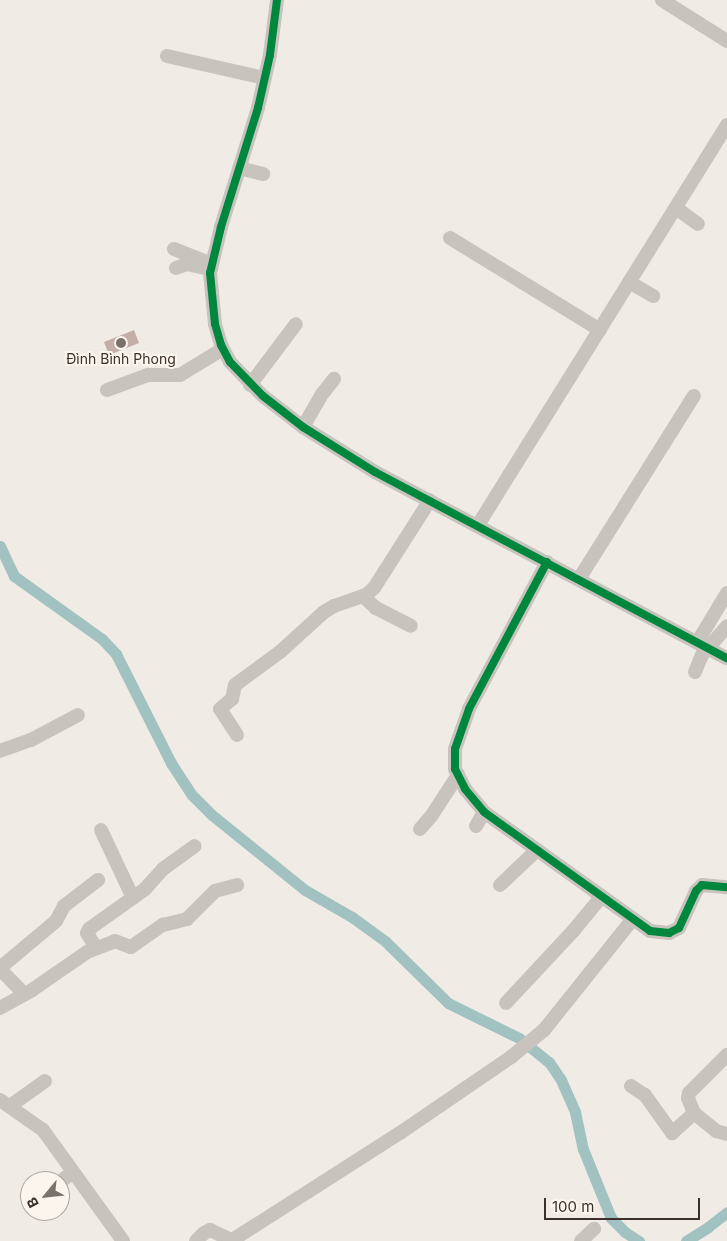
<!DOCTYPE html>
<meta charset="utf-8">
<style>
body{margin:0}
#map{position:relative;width:727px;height:1241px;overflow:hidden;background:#f0ebe5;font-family:Inter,sans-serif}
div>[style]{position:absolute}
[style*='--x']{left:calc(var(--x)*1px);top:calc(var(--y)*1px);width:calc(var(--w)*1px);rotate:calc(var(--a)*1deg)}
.canal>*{height:11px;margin:-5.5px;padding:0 5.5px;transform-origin:5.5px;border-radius:5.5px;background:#a1c2c1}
.building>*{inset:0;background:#c3afa7}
.minor>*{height:14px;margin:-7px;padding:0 7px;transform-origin:7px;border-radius:7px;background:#c9c3be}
.cycleway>*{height:8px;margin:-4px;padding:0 4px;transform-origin:4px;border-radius:4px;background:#00873e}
.dots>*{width:14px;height:14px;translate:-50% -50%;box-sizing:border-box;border:2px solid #fbf5ee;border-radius:50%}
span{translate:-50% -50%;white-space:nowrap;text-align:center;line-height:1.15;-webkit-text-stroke:4px #fbf5ee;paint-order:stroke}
.poi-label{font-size:14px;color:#3b302b}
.north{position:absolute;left:20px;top:1171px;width:50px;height:50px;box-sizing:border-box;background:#fbf5ee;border:1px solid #aea6a0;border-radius:50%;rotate:242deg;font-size:14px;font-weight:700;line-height:20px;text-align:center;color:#3b302b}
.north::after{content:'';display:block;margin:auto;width:18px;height:22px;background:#7a716c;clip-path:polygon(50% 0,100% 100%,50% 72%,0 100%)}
.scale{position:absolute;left:544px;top:1198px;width:156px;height:22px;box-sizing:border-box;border:2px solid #3b302b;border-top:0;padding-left:6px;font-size:15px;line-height:18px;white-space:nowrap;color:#3b302b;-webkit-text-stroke:4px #fbf5ee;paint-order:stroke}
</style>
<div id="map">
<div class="canal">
<div style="--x:0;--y:546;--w:33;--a:65"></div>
<div style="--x:14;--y:576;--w:108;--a:35.6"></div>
<div style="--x:102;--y:639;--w:21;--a:47"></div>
<div style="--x:116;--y:654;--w:122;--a:63.2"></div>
<div style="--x:171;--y:763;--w:38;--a:57"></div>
<div style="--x:192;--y:795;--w:28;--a:45"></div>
<div style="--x:212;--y:815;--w:119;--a:38.9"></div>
<div style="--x:305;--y:890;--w:54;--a:29.9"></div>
<div style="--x:352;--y:917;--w:41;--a:36"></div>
<div style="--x:385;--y:941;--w:88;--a:44.5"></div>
<div style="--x:448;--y:1003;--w:79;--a:26.2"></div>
<div style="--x:519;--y:1038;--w:38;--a:39"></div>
<div style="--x:549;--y:1062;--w:22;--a:56"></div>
<div style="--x:561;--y:1080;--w:35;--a:66"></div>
<div style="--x:575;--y:1112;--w:38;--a:78"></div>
<div style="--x:583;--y:1149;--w:74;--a:67.9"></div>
<div style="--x:611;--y:1218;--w:20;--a:45"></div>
<div style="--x:625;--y:1232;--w:17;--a:33"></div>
<div style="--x:686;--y:1241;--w:26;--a:-32"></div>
<div style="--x:708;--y:1227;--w:24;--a:-38"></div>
</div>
<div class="building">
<div style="clip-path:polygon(134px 330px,139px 343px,109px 355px,104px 342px)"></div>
</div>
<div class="minor">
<div style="--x:277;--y:0;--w:55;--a:97.3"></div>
<div style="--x:270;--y:55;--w:54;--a:102.8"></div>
<div style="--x:258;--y:108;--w:125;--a:107.3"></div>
<div style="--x:221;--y:227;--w:47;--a:103.4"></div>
<div style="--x:210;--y:273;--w:51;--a:84.4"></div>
<div style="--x:215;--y:324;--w:22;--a:74"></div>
<div style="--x:221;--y:345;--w:19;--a:62"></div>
<div style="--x:230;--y:362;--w:47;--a:45.9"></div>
<div style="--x:263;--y:396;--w:51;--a:37.8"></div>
<div style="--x:303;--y:427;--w:85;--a:32"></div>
<div style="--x:375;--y:472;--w:398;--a:27.9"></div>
<div style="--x:662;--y:0;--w:77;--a:32.2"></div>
<div style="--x:167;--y:56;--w:100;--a:12.7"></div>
<div style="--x:239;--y:168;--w:25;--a:14"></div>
<div style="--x:676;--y:208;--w:27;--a:36"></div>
<div style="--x:450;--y:238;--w:176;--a:31.5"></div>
<div style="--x:174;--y:249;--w:41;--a:21.5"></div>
<div style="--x:176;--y:268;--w:12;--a:-20"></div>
<div style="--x:187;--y:264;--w:18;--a:13"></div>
<div style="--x:629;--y:282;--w:28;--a:30"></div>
<div style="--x:250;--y:385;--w:76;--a:-53"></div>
<div style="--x:107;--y:390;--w:44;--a:-20.1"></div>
<div style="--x:148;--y:375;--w:32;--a:0"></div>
<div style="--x:180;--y:375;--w:50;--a:-31.2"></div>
<div style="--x:303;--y:427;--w:39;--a:-60"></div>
<div style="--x:323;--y:393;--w:18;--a:-52"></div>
<div style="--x:478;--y:525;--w:471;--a:-58.1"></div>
<div style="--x:547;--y:562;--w:166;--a:118"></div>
<div style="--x:469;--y:709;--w:42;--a:109.3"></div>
<div style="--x:455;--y:749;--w:20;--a:90"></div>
<div style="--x:455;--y:769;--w:22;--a:63"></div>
<div style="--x:465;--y:789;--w:30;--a:50"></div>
<div style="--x:484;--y:812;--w:204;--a:35.6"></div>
<div style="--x:650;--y:931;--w:19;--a:6"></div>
<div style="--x:669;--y:933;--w:11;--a:-27"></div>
<div style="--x:679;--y:928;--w:41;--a:-65.3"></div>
<div style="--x:696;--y:891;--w:8;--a:-45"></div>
<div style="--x:702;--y:885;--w:25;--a:5"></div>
<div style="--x:579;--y:579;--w:216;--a:-57.9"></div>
<div style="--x:363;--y:596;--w:18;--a:43"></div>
<div style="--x:376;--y:608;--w:39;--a:27"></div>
<div style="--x:698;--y:641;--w:56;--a:-58.9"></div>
<div style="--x:695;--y:672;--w:18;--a:-68"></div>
<div style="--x:702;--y:655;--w:38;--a:-49"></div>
<div style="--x:237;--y:735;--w:31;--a:-123"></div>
<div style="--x:220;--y:709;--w:16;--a:-40"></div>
<div style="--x:232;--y:699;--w:14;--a:-78"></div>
<div style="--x:235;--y:685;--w:56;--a:-36.3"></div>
<div style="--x:280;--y:652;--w:59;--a:-42.3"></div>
<div style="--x:324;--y:612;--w:12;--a:-31"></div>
<div style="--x:334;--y:606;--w:34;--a:-19"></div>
<div style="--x:366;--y:595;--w:11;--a:-41"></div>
<div style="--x:374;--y:588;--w:104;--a:-57.5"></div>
<div style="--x:0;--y:751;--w:33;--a:-20"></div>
<div style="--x:31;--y:740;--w:53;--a:-28"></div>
<div style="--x:476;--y:826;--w:16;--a:-60"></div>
<div style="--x:420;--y:829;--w:18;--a:-49"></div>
<div style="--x:432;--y:815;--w:48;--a:-57"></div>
<div style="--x:101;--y:830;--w:75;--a:64.8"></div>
<div style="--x:500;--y:885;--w:51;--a:-43.4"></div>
<div style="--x:96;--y:948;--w:17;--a:-121"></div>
<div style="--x:87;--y:933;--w:4;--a:-63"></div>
<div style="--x:89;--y:929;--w:69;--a:-35.5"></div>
<div style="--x:145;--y:889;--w:27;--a:-48"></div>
<div style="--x:163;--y:869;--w:39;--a:-36"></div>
<div style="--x:0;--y:968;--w:73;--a:-40"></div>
<div style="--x:56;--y:921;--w:17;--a:-62"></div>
<div style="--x:64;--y:906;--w:43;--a:-37.4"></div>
<div style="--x:0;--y:969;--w:35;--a:46"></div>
<div style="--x:506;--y:1003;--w:100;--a:-47"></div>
<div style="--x:574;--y:930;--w:44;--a:-50.5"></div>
<div style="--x:0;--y:1008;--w:37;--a:-29"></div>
<div style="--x:32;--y:990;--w:67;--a:-34.6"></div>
<div style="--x:87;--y:952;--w:30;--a:-21"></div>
<div style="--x:115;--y:941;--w:17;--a:21"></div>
<div style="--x:131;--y:947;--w:39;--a:-35"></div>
<div style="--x:163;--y:925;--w:25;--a:-14"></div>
<div style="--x:187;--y:919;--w:40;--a:-45"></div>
<div style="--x:215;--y:891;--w:23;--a:-15"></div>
<div style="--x:631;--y:1086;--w:17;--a:33"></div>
<div style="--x:645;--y:1095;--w:47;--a:54.6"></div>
<div style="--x:672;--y:1133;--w:30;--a:-42"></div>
<div style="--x:694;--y:1113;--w:16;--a:-112"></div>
<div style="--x:688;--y:1098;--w:5;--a:-79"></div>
<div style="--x:689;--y:1093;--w:54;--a:-45"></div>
<div style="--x:0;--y:1100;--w:52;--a:34.9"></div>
<div style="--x:43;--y:1130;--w:137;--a:54.2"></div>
<div style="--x:10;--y:1106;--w:43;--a:-35.5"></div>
<div style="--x:694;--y:1113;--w:28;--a:39"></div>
<div style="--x:716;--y:1131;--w:11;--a:15"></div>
<div style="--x:60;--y:1182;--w:16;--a:-38"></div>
<div style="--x:196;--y:1241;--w:11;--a:-45"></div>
<div style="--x:204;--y:1233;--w:7;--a:-27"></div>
<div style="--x:210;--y:1230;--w:21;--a:25"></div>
<div style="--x:229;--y:1239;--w:5;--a:0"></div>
<div style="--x:234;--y:1239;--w:197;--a:-32.6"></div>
<div style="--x:400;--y:1133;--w:135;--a:-34.4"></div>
<div style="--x:511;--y:1057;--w:43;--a:-39.3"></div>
<div style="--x:544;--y:1030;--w:142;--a:-51.3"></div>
<div style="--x:581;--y:1241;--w:18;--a:-43"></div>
</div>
<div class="cycleway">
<div style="--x:277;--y:0;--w:55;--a:97.3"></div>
<div style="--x:270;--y:55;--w:54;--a:102.8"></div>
<div style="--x:258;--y:108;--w:125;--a:107.3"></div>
<div style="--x:221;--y:227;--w:47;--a:103.4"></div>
<div style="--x:210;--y:273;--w:51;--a:84.4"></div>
<div style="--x:215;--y:324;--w:22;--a:74"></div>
<div style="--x:221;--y:345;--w:19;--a:62"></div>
<div style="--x:230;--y:362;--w:47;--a:45.9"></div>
<div style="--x:263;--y:396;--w:51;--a:37.8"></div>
<div style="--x:303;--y:427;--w:85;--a:32"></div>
<div style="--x:375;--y:472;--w:398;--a:27.9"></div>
<div style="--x:547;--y:562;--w:166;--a:118"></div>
<div style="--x:469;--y:709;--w:42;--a:109.3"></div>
<div style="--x:455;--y:749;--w:20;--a:90"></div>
<div style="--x:455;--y:769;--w:22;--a:63"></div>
<div style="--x:465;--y:789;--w:30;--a:50"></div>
<div style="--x:484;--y:812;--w:204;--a:35.6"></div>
<div style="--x:650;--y:931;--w:19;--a:6"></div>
<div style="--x:669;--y:933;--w:11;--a:-27"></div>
<div style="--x:679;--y:928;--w:41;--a:-65.3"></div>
<div style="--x:696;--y:891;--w:8;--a:-45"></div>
<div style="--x:702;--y:885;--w:25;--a:5"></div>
</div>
<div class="dots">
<div style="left:121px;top:343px;background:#7a716c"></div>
</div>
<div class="poi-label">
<span style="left:121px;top:359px">Đình Bình Phong</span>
</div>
<div class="north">B</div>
<div class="scale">100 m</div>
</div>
